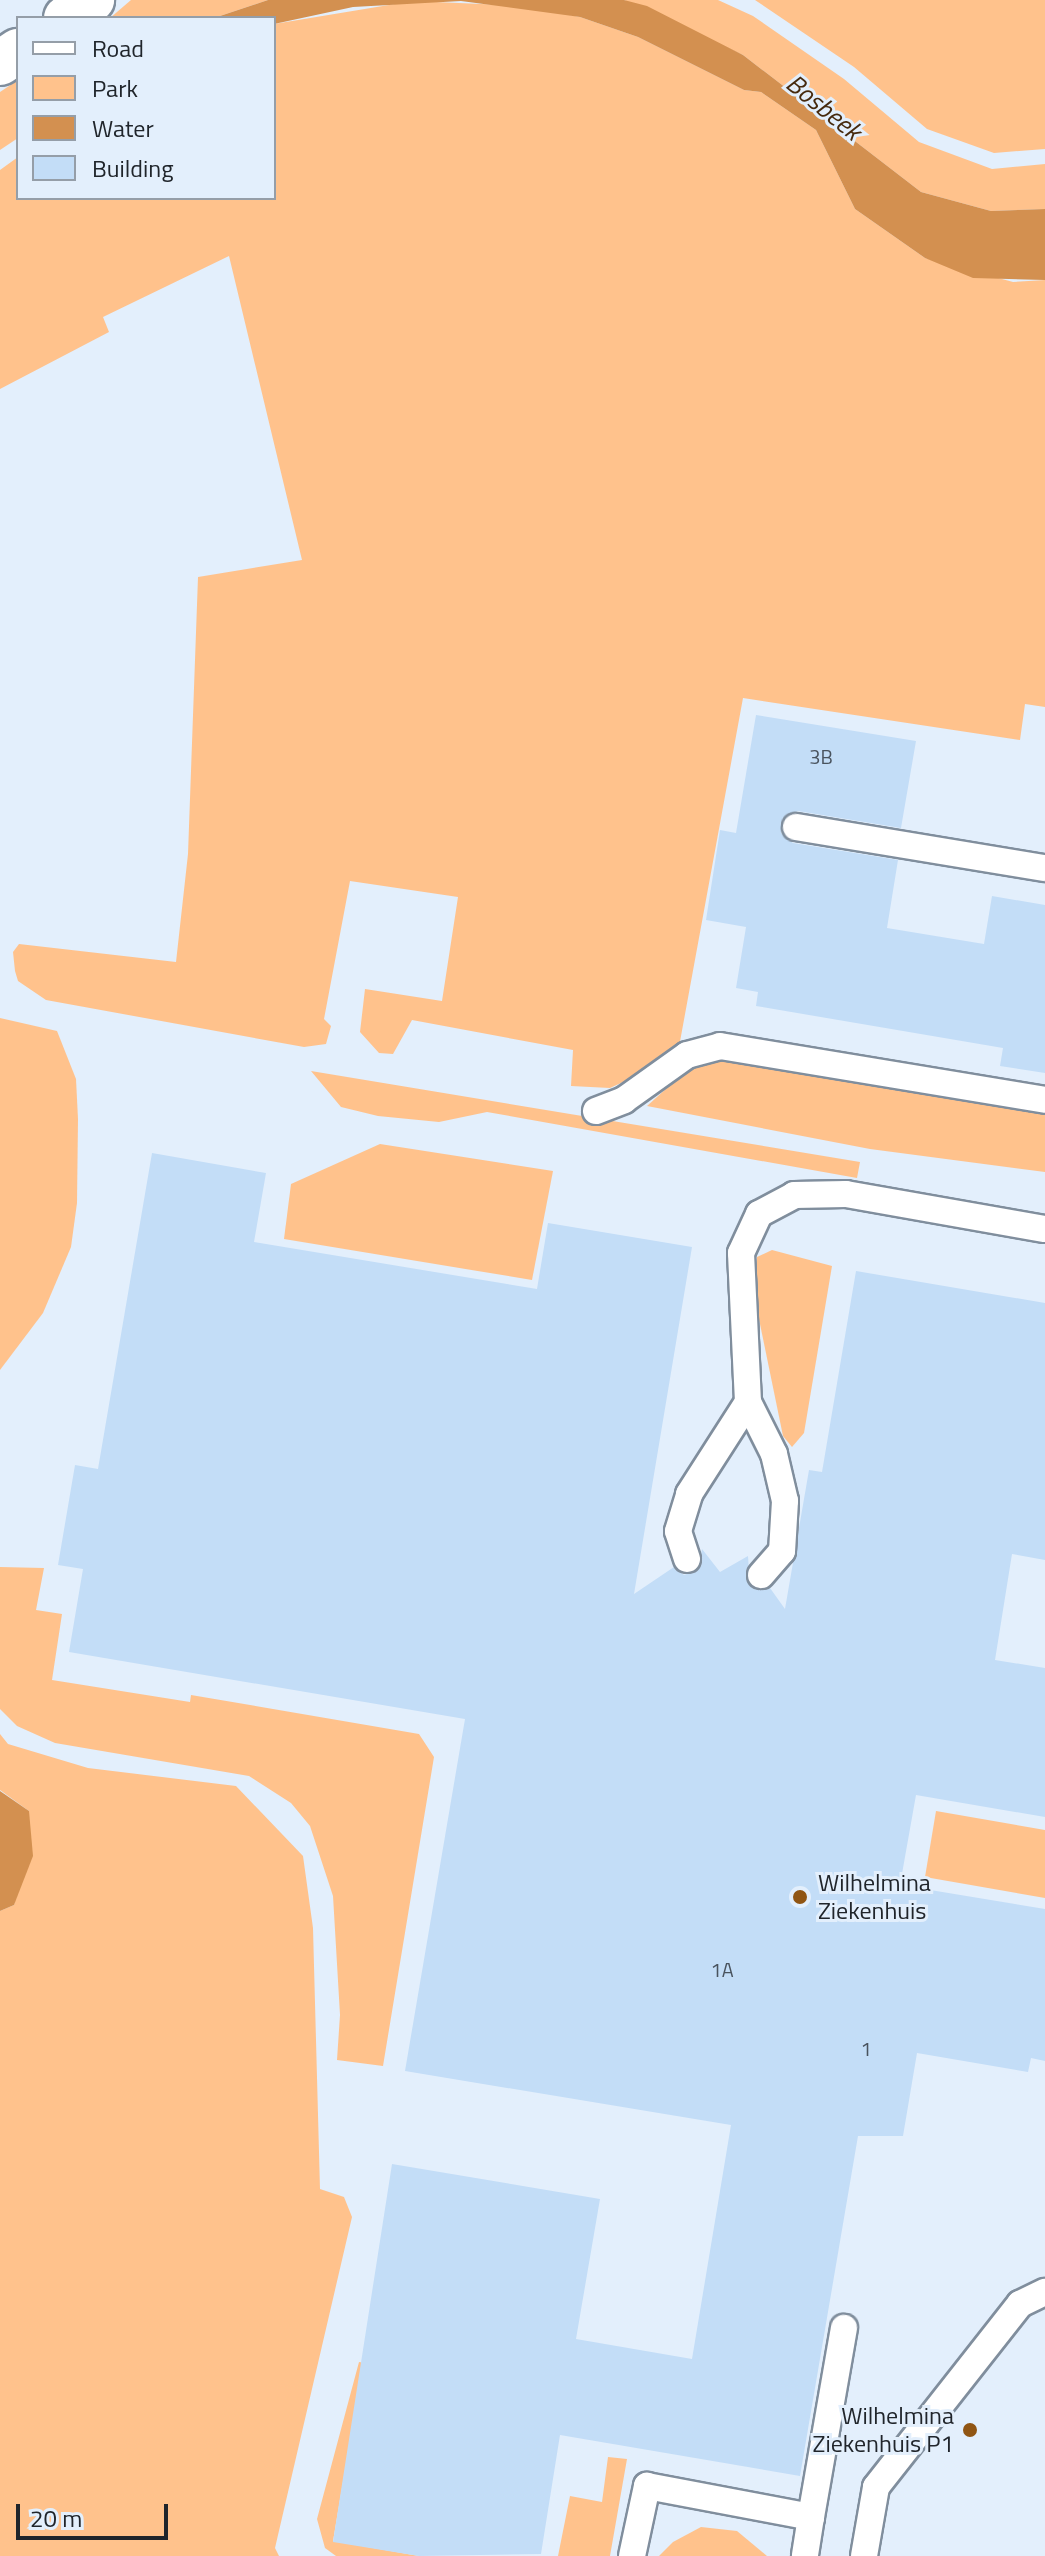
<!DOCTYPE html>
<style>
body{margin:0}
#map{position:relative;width:1045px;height:2556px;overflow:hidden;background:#e3effc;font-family:"Titillium Web",sans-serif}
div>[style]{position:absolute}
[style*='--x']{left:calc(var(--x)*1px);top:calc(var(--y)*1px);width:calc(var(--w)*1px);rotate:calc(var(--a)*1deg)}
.green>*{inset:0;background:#ffc28c}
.water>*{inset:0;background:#d39050}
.building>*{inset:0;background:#c3ddf7}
.roads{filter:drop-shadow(2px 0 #808e9d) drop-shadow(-2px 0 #808e9d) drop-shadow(0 2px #808e9d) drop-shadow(0 -2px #808e9d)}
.lane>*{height:26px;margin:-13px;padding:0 13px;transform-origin:13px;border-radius:13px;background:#fff}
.street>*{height:44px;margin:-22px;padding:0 22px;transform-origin:22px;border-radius:22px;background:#fff}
.dots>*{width:22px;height:22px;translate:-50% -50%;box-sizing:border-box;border:4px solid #e3effc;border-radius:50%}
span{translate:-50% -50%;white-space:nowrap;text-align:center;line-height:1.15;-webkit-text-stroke:6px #e3effc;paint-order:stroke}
.number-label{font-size:20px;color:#49535e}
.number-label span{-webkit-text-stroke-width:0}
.poi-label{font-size:24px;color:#20252b}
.left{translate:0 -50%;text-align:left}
.right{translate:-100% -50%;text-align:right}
.water-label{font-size:26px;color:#462a0e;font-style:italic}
.legend{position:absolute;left:16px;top:16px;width:260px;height:184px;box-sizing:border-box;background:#e3effc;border:2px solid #959ea8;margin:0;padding:10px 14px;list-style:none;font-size:24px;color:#20252b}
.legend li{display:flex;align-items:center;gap:16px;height:40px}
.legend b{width:40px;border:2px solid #959ea8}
.scale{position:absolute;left:16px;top:2504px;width:152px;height:36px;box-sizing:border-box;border:4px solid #20252b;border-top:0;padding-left:10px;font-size:24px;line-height:28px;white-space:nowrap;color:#20252b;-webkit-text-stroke:6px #e3effc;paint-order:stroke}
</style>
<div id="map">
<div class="green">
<div style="clip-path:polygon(131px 0,268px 0,214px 18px,110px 18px)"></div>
<div style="clip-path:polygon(624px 0,718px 0,753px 16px,844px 79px,919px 142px,992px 169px,1045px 164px,1045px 209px,991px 211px,921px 192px,743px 55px)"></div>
<div style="clip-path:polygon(755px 0,1045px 0,1045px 149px,994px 153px,927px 129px,854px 67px)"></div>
<div style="clip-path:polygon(413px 1px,524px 6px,580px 17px,638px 37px,744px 90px,761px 92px,816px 130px,855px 209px,925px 258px,1013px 282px,1045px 280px,1045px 707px,1025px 704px,1020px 740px,743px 698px,679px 1047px,647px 1071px,610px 1088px,571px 1086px,573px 1050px,412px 1020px,393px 1054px,379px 1053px,360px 1032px,365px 989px,442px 1001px,458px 897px,350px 881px,324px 1019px,331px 1026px,326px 1044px,304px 1047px,46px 1000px,18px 981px,15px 971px,13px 952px,19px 944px,176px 962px,188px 854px,198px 577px,302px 560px,229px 256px,103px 317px,109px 332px,0 389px,0 170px,18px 157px,18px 198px,274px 198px,274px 24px)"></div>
<div style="clip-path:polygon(18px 80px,18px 138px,0 150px,0 92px)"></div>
<div style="clip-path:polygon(0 1018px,57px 1031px,76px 1079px,78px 1119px,77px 1203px,71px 1247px,43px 1313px,0 1370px)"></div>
<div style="clip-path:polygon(714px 1058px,1045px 1110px,1045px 1172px,870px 1149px,647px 1106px,688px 1069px)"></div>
<div style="clip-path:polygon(311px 1071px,860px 1162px,857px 1178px,487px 1112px,439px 1122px,378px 1116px,341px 1107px)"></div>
<div style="clip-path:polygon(380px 1144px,553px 1171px,532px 1280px,284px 1239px,291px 1184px)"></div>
<div style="clip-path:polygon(772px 1250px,832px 1266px,804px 1433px,792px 1447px,783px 1436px,753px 1290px,757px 1257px)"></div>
<div style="clip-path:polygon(0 1567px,44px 1568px,36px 1610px,62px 1614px,52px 1680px,190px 1702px,191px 1695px,419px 1734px,434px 1757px,383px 2066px,337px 2060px,340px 2015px,333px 1896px,310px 1826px,291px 1803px,249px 1776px,55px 1743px,17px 1726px,0 1709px)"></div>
<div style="clip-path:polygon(0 1734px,8px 1744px,88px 1768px,236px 1786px,303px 1856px,313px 1928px,320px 2189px,344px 2197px,352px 2217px,275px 2548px,279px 2556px,0 2556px,0 1911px,14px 1905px,29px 1811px,0 1790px)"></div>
<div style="clip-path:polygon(936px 1811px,1045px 1830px,1045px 1898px,925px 1877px)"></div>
<div style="clip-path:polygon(359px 2362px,521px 2390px,360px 2381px,333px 2541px,419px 2556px,336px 2556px,325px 2548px,317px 2519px)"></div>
<div style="clip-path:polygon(608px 2457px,627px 2459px,610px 2556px,558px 2556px,570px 2496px,602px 2502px)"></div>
<div style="clip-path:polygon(701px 2527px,737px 2531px,767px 2556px,659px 2556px,673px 2542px)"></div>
</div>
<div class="water">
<div style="clip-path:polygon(268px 0,624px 0,647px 6px,743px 55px,921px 192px,991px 211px,1045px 209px,1045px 280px,973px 278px,925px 258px,855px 209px,816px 130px,761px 92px,744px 90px,638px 37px,580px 17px,461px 1px,353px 7px,274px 24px,274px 18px,214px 18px)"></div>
<div style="clip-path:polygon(0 1791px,29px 1811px,33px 1856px,14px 1905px,0 1911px)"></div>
</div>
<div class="building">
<div style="clip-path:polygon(756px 715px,916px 741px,901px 828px,798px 811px,783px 818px,781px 833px,793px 843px,898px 860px,887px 928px,984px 944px,992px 896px,1045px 905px,1045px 1073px,1000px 1066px,1003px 1048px,756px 1006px,758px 992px,736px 988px,746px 927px,706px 920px,720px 830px,736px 833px)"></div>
<div style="clip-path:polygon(152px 1153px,266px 1173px,254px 1242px,537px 1289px,548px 1223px,692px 1247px,634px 1594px,674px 1567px,684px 1575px,698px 1570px,702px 1549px,720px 1572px,748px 1556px,750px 1586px,770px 1588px,785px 1609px,809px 1470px,822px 1472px,856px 1271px,1045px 1303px,1045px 1560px,1012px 1554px,995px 1660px,1045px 1668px,1045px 1817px,916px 1795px,900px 1885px,1045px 1909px,1045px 2061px,1031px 2058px,1028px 2072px,917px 2053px,903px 2136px,858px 2136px,800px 2476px,560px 2435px,541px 2554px,419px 2556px,333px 2542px,392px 2164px,600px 2199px,576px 2339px,692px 2359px,731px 2125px,405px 2071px,465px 1719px,69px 1652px,83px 1569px,58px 1565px,75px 1465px,98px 1469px)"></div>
</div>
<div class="roads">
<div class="lane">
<div style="--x:796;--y:827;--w:252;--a:9.4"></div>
<div style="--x:596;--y:1111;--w:30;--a:-21"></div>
<div style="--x:624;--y:1100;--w:77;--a:-35.5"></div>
<div style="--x:687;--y:1055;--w:34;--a:-15"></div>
<div style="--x:720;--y:1046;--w:329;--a:9.4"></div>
<div style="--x:748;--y:1402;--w:58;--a:63.4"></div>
<div style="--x:774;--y:1454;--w:48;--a:76.8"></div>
<div style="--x:785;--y:1501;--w:50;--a:93.4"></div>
<div style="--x:782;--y:1551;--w:32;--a:131"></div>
<div style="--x:687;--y:1559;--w:29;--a:-108"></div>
<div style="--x:678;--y:1531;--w:39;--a:-73"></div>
<div style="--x:689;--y:1494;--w:109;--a:-57.3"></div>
<div style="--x:748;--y:1402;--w:149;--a:-92.7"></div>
<div style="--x:741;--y:1253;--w:43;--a:-65.2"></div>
<div style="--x:759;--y:1214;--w:40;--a:-28"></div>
<div style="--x:794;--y:1195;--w:52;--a:-1.1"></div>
<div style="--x:846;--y:1194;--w:202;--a:10"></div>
<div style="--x:811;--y:2517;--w:192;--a:-80.1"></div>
<div style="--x:632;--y:2556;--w:72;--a:-77.9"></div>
<div style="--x:647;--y:2486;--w:167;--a:10.7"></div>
<div style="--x:811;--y:2517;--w:39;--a:99"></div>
<div style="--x:864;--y:2556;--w:70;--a:-80.1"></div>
<div style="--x:876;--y:2487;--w:233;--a:-51.8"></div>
<div style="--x:1020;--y:2304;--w:28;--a:-26"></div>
</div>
<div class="street">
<div style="--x:66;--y:18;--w:32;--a:-35"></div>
<div style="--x:0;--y:63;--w:22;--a:-34"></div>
</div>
</div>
<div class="dots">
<div style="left:800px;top:1897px;background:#905513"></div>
<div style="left:970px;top:2430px;background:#905513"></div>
</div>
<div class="number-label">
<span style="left:821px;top:756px">3B</span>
<span style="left:722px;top:1969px">1A</span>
<span style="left:866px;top:2048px">1</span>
</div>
<div class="poi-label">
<span class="left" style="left:818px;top:1897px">Wilhelmina<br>Ziekenhuis</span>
<span class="right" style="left:954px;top:2430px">Wilhelmina<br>Ziekenhuis P1</span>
</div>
<div class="water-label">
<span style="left:824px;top:107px;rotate:39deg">Bosbeek</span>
</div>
<ul class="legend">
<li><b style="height:10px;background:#fff"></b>Road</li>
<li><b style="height:22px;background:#ffc28c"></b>Park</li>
<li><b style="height:22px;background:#d39050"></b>Water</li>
<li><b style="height:22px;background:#c3ddf7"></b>Building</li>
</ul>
<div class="scale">20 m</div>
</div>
